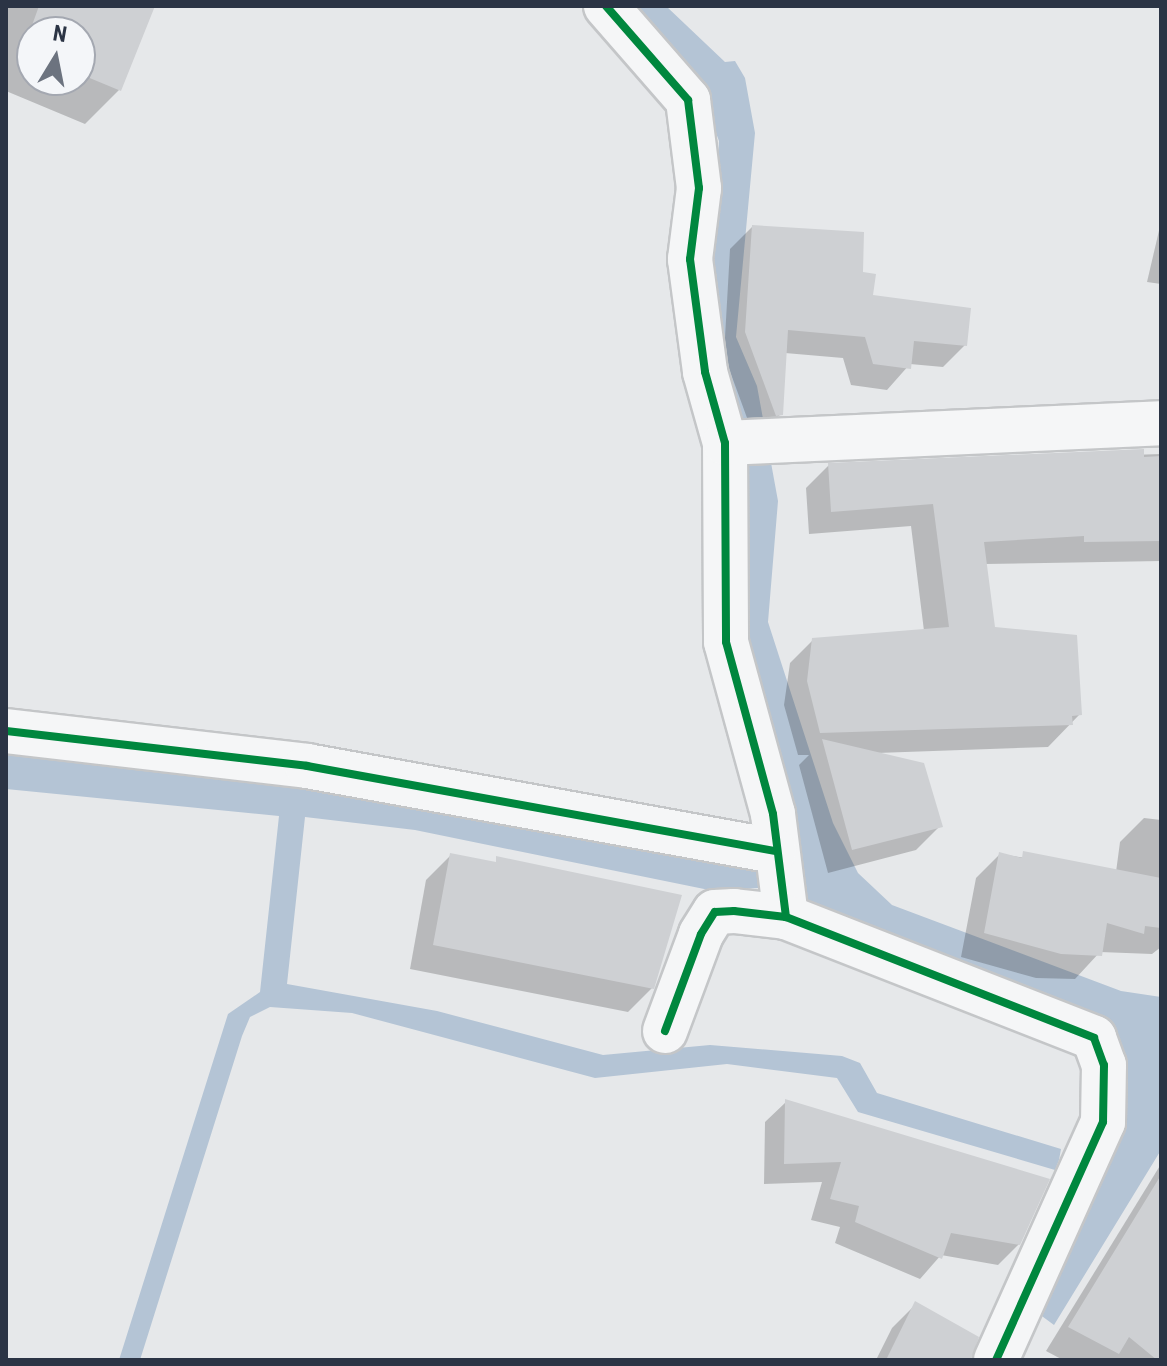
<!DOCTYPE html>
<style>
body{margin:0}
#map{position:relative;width:1167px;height:1366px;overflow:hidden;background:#e6e8ea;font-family:"Roboto Condensed",sans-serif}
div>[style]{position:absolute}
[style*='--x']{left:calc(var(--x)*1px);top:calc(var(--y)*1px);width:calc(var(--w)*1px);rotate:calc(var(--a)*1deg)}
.water>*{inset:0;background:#b4c4d5}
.shadow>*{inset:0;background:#0003}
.building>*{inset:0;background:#ced0d3}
.roads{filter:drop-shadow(2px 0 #c4c6c8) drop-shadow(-2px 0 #c4c6c8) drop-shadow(0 2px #c4c6c8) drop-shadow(0 -2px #c4c6c8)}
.minor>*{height:44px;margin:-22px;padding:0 22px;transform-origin:22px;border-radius:22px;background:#f5f6f7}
.cycleway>*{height:8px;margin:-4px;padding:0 4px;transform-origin:4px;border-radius:4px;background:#00873e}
span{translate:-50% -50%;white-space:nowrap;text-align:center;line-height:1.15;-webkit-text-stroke:6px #f4f6f9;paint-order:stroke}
.frame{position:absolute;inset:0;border:8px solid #2b3445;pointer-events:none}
.north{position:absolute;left:16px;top:16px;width:80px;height:80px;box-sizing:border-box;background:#f4f6f9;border:2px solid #a4a8b1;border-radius:50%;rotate:10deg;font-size:22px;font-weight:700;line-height:32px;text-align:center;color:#2b3445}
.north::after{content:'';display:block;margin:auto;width:28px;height:36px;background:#6c737f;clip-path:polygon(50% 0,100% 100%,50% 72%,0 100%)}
</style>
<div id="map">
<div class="water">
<div style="clip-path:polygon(625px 6px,666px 6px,725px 62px,735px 61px,745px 78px,755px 133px,736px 337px,757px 386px,778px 501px,768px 622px,833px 823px,858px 873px,892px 905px,1121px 991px,1161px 997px,1161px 1150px,1054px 1325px,1035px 1311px,1117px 1090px,1114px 1027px,758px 888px,714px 891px,415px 830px,305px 817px,287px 984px,437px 1011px,603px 1055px,710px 1045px,842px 1056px,860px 1063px,877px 1093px,1061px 1149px,1059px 1160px,1055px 1170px,858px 1112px,837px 1078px,727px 1064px,595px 1078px,352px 1013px,270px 1007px,250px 1017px,242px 1036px,140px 1360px,119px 1360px,228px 1014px,260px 992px,279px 816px,6px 789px,6px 749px,273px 777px,764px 859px,709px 339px,719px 141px,701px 93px)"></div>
</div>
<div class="shadow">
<div style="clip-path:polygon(evenodd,6px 6px,153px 6px,119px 90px,85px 124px,6px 91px,6px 6px,32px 32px,80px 32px,80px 80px,32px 80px,32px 32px)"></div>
<div style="clip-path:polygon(1161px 222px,1161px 284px,1147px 282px)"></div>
<div style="clip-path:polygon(752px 227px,861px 274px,870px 297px,965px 345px,943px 367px,910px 364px,887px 390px,851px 385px,843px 358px,785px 353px,781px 414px,754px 437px,724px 355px,730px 249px)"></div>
<div style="clip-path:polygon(1161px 454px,1161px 561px,985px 564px,993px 629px,1080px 714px,1048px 747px,877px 753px,940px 826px,916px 850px,828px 873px,799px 765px,809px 755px,798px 755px,784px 705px,790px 663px,813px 640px,924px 631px,911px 526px,809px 534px,806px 488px,829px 465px)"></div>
<div style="clip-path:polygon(1144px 818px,1161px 820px,1161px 947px,1152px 954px,1100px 952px,1075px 979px,1036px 978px,961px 957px,976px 878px,1000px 854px,1116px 872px,1120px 842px)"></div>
<div style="clip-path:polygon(451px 855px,652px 988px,628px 1012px,410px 969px,426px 880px)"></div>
<div style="clip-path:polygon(786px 1102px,1019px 1244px,998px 1265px,941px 1255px,920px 1279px,835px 1243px,840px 1227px,811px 1220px,822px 1182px,764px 1184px,765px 1122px)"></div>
<div style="clip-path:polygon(1161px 1164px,1161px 1360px,1063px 1360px,1046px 1351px)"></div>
<div style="clip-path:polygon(916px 1304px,966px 1360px,876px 1360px,892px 1328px)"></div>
</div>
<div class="building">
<div style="clip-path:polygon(39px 6px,155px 6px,121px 91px,80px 74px,80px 32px,32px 32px,32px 54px,23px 50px)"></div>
<div style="clip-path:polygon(752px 225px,864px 232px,863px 272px,876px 274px,873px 295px,971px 308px,967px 346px,914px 341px,911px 369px,873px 364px,865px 337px,788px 330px,783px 415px,776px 416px,745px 332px)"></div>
<div style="clip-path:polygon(1144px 449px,1144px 457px,1161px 456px,1161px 541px,1084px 542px,1084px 536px,984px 542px,995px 627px,1077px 635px,1082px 715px,1072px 716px,1073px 725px,820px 733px,807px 681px,812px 638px,949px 627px,933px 504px,831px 512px,828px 463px)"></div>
<div style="clip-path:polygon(822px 739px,924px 763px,943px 827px,852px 850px)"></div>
<div style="clip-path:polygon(1023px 851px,1161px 878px,1161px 928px,1145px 926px,1144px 934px,1107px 923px,1102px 956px,1061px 954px,984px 933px,999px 852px,1022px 858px)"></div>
<div style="clip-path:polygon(450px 853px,496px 862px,496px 856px,682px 895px,654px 989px,433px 945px)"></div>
<div style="clip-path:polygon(785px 1099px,1050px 1179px,1020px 1245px,951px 1233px,942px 1259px,855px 1222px,859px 1206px,830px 1199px,841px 1162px,784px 1164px)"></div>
<div style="clip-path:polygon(1161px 1175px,1161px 1360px,1157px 1360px,1129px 1337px,1119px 1354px,1068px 1327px)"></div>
<div style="clip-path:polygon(915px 1301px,979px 1337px,971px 1360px,886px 1360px)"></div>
</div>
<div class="roads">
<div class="minor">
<div style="--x:606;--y:6;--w:125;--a:48.9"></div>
<div style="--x:688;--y:100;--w:89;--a:82.9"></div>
<div style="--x:699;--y:188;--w:72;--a:97.2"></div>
<div style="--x:690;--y:259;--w:114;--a:82.4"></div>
<div style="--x:705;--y:372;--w:74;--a:74.3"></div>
<div style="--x:725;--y:443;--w:199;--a:89.7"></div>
<div style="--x:726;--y:642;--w:178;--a:74.7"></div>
<div style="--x:773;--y:814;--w:104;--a:82.8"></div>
<div style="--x:725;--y:443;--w:436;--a:-2.6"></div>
<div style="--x:6;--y:731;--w:303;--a:6.6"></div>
<div style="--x:307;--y:766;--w:475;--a:10.3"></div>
<div style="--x:665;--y:1031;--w:103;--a:-69.6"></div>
<div style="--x:701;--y:934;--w:26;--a:-58"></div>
<div style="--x:715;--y:912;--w:19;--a:-3"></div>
<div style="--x:734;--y:911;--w:52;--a:6.6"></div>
<div style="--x:786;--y:917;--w:331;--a:21.4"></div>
<div style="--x:1094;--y:1038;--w:29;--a:70"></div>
<div style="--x:1104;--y:1065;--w:57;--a:91"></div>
<div style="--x:1103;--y:1122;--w:261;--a:114.2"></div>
</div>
</div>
<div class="cycleway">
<div style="--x:606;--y:6;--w:125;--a:48.9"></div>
<div style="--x:688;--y:100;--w:89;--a:82.9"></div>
<div style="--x:699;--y:188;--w:72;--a:97.2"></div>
<div style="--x:690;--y:259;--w:114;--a:82.4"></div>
<div style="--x:705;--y:372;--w:74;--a:74.3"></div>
<div style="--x:725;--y:443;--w:199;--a:89.7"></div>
<div style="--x:726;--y:642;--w:178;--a:74.7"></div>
<div style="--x:773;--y:814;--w:104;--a:82.8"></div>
<div style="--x:6;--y:731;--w:303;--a:6.6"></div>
<div style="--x:307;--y:766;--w:475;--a:10.3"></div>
<div style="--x:665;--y:1031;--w:103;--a:-69.6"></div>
<div style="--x:701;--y:934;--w:26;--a:-58"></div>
<div style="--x:715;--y:912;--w:19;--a:-3"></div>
<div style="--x:734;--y:911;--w:52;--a:6.6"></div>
<div style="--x:786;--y:917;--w:331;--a:21.4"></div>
<div style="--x:1094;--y:1038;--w:29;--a:70"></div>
<div style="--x:1104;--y:1065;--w:57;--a:91"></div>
<div style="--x:1103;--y:1122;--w:261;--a:114.2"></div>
</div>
<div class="frame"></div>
<div class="north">N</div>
</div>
